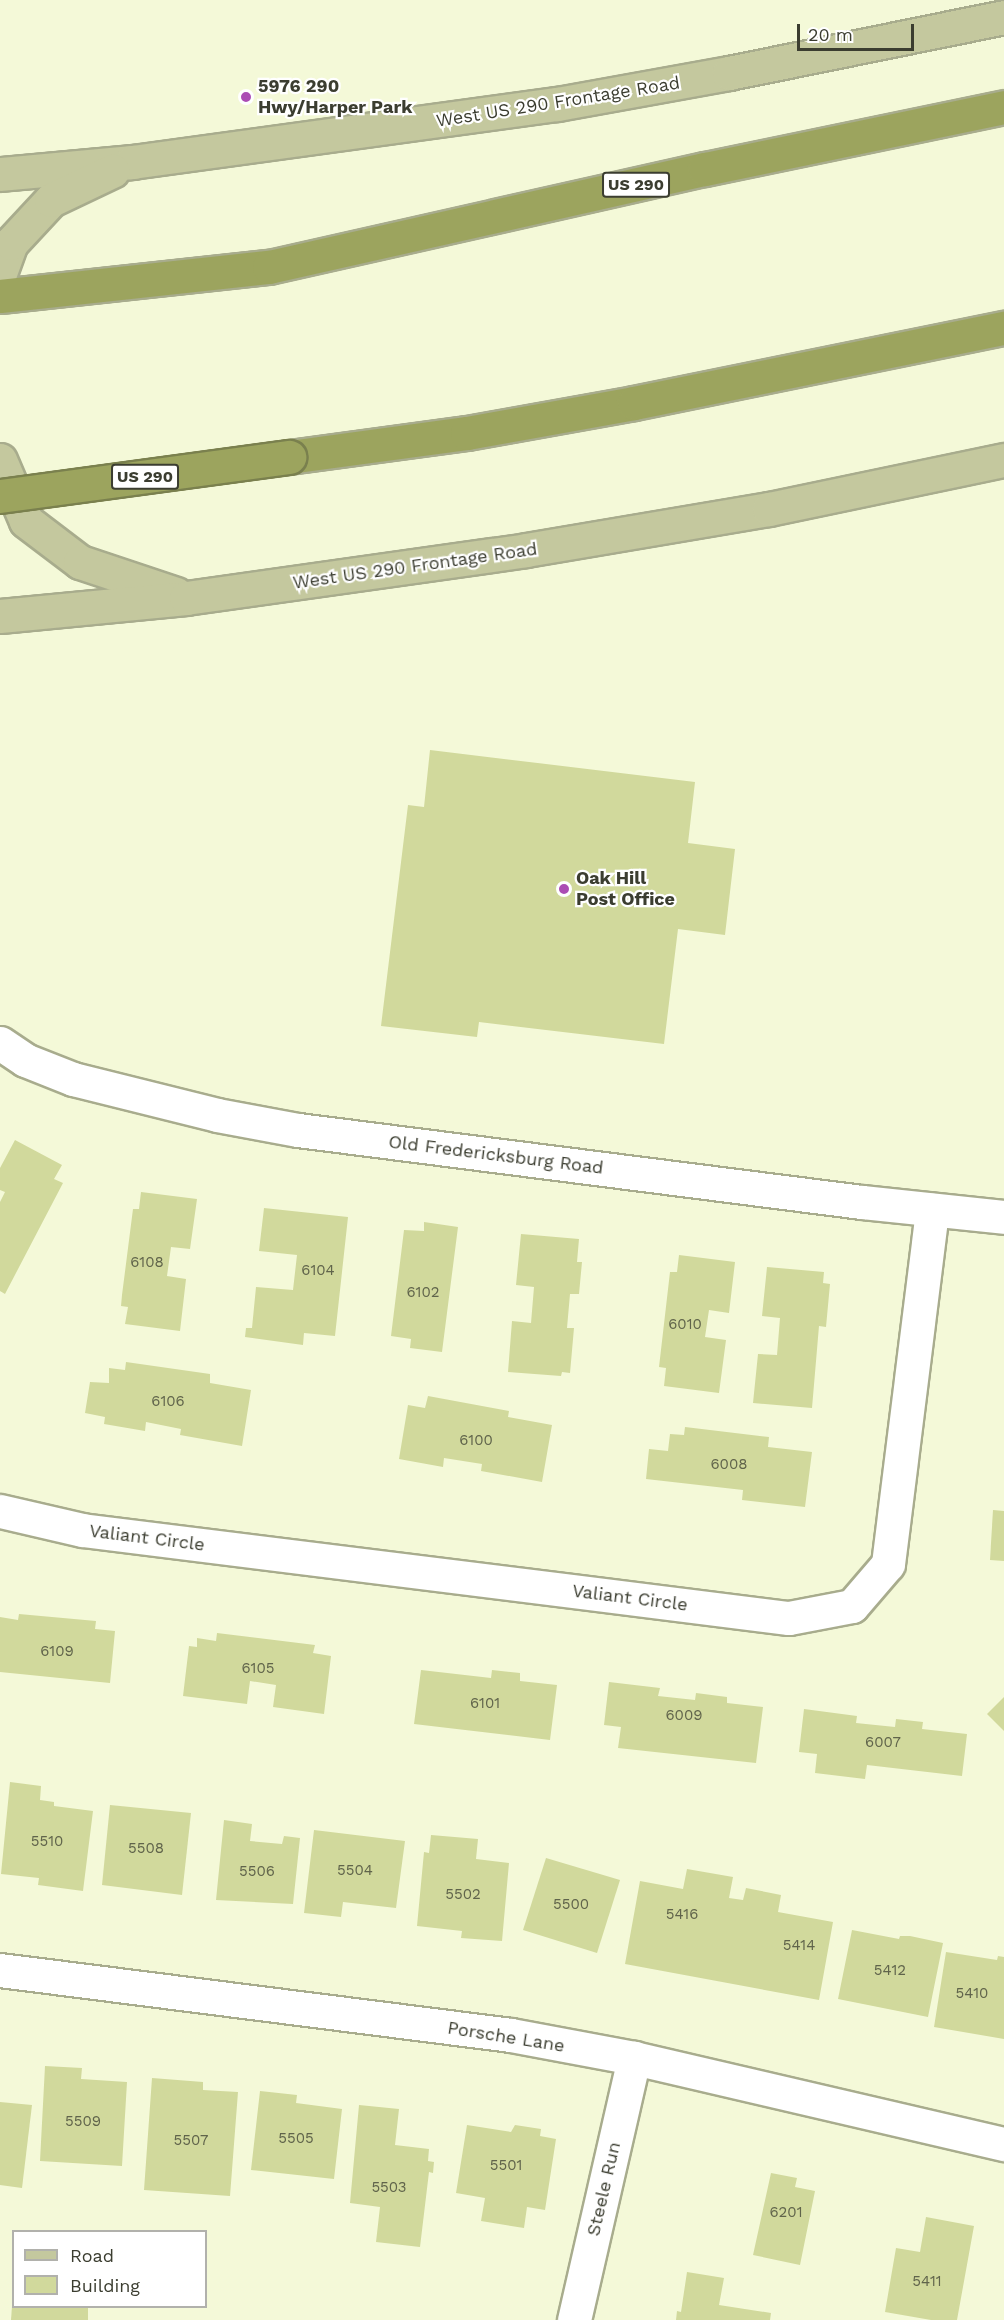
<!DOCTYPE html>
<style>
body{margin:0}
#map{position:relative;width:1004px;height:2320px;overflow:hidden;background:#f4f9d8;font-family:"Work Sans",sans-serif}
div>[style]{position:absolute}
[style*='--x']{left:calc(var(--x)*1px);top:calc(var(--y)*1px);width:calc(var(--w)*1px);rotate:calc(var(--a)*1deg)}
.building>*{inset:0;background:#d1d99c}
.roads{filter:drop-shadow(2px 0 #a8ac8d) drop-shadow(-2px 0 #a8ac8d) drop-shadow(0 2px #a8ac8d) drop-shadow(0 -2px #a8ac8d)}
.minor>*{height:33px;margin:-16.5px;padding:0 16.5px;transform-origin:16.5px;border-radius:16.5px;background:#fff}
.major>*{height:33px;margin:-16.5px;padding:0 16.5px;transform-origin:16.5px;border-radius:16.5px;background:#c4c89e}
.highway>*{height:33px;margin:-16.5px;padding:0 16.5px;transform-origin:16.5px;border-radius:16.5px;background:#9ca45e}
.bridges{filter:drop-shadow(2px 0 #7a804e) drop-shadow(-2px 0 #7a804e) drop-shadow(0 2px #7a804e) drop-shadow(0 -2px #7a804e)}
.highway-bridge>*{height:33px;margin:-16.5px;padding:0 16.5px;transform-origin:16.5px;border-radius:16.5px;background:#9ca45e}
.dots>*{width:16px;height:16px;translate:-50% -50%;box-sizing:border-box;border:3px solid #fff;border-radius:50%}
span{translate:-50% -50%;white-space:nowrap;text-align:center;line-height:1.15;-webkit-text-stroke:4.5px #fff;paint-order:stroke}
.number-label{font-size:15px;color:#60644b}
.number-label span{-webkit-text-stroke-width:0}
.shield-label span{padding:2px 4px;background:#fff;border:2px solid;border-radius:4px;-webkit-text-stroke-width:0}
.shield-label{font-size:16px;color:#3b3d30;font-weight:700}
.poi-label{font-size:18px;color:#3b3d30;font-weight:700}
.left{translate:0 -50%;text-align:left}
.street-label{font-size:18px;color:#3b3d30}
.legend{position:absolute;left:12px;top:2230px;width:195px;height:78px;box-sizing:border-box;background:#fff;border:2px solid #b1b1ac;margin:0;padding:8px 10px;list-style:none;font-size:18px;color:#3b3d30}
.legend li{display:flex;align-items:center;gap:12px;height:30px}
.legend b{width:30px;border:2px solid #b1b1ac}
.scale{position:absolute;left:797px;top:24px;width:117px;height:27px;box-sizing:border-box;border:3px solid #3b3d30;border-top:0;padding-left:8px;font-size:18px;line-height:21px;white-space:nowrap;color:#3b3d30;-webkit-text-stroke:4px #fff;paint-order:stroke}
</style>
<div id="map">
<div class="building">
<div style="clip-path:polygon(430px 750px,695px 782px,688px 843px,735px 849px,725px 935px,678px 929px,664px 1044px,479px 1022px,477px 1037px,381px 1026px,408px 805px,424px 807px)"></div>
<div style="clip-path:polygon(15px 1140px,62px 1165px,54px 1179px,63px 1183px,5px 1294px,0 1291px,0 1202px,5px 1192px,0 1190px,0 1168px)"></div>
<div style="clip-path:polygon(141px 1192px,197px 1199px,190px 1249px,171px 1247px,167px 1276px,186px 1279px,180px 1331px,125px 1324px,128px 1307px,121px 1306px,122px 1295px,133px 1209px,139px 1209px)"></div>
<div style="clip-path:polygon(264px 1208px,348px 1217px,335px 1336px,304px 1333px,303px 1345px,245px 1337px,246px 1328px,252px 1328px,256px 1287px,293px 1290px,297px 1255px,259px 1251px)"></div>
<div style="clip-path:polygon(424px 1222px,458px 1227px,442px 1352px,410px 1348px,411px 1339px,391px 1336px,404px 1230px,424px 1231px)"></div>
<div style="clip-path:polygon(521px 1234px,579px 1239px,577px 1262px,582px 1262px,579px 1294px,570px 1294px,567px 1328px,574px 1328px,570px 1373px,562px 1372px,561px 1376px,508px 1372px,512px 1321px,531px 1323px,534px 1287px,516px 1285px)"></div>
<div style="clip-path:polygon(679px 1255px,735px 1262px,729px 1313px,709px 1310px,705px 1337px,726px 1340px,719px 1393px,664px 1386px,666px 1368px,659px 1367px,670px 1272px,677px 1272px)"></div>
<div style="clip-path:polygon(767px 1267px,824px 1272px,823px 1283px,830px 1284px,826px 1327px,819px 1326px,812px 1408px,753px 1403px,758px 1354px,777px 1355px,780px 1318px,762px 1316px)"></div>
<div style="clip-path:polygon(126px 1362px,210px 1374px,210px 1383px,251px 1390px,242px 1446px,180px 1435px,181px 1429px,146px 1422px,145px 1431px,104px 1424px,105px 1417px,85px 1413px,90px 1382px,109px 1383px,109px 1368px,125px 1370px)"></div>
<div style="clip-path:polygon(428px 1396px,509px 1411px,508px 1417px,552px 1425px,542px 1482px,481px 1471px,482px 1464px,444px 1458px,443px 1467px,399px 1459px,408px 1405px,425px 1408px)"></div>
<div style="clip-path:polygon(685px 1427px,769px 1437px,768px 1447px,812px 1452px,805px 1507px,742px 1500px,743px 1490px,646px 1479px,649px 1449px,668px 1451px,670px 1434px,684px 1435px)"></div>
<div style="clip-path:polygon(993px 1510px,1004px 1511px,1004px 1561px,990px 1560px)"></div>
<div style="clip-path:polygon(19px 1614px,96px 1621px,95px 1629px,115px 1631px,110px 1683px,0 1672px,0 1617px,18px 1620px)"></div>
<div style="clip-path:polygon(217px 1633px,315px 1645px,313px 1653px,331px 1656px,324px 1714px,273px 1707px,276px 1685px,250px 1681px,247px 1704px,183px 1696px,189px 1646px,197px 1647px,197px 1638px,216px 1641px)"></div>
<div style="clip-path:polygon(421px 1670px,491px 1678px,492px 1670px,520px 1673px,520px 1681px,557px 1685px,550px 1740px,414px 1724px)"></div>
<div style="clip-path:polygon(609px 1682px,660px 1688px,658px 1696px,695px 1700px,696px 1693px,727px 1697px,727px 1703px,763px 1707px,756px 1763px,618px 1748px,621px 1727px,604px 1725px)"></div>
<div style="clip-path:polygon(1004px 1697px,1004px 1731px,987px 1714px)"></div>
<div style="clip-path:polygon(804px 1709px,857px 1716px,856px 1723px,895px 1727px,896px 1719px,923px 1722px,922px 1729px,967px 1734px,962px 1776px,867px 1765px,865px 1779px,815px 1773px,817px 1754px,799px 1752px)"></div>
<div style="clip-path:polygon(10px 1782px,41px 1786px,40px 1800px,54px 1802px,54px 1806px,93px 1811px,83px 1891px,38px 1885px,39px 1878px,1px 1874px)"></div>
<div style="clip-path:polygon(110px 1805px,191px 1813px,182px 1895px,102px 1885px)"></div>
<div style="clip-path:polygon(224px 1820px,252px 1824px,250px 1841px,282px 1844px,284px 1836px,300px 1838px,293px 1904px,216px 1900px)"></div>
<div style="clip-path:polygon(314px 1830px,405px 1841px,396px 1908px,343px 1902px,341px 1917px,304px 1913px)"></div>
<div style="clip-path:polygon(431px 1835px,478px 1839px,476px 1859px,509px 1863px,502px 1941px,461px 1938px,462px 1931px,417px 1926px,424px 1852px,429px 1853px)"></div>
<div style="clip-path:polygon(546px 1858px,620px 1880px,597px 1953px,523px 1930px)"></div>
<div style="clip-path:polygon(687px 1869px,733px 1877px,729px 1898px,743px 1900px,746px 1888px,781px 1895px,778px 1912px,833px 1922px,819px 2000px,625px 1964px,640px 1881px,683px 1889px)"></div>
<div style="clip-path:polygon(852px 1930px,899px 1939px,900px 1936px,910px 1936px,943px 1943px,928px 2017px,838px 1999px)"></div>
<div style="clip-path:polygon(946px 1952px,997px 1960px,998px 1956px,1004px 1957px,1004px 2039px,934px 2027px)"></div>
<div style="clip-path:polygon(45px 2066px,82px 2068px,81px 2079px,127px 2082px,122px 2166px,40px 2161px)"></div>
<div style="clip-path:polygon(152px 2078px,203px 2082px,203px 2090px,238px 2092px,230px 2196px,144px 2190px)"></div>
<div style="clip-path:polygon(260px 2091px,297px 2095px,296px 2103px,342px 2109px,334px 2179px,251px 2170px)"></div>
<div style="clip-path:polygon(0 2102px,32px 2105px,22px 2188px,0 2185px)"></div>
<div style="clip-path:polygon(359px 2105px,399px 2109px,395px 2145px,429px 2149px,428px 2161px,434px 2162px,433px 2173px,429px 2172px,420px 2247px,376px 2242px,380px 2207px,350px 2203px)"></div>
<div style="clip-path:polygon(467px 2125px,511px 2132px,515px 2125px,541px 2129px,540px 2136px,556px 2139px,545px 2210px,527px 2207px,524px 2228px,481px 2221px,485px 2198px,456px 2193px)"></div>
<div style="clip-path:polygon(771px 2173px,797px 2178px,795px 2187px,815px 2191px,800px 2265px,753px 2255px)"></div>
<div style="clip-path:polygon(926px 2217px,974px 2226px,957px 2320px,931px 2320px,885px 2312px,896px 2248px,920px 2252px)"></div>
<div style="clip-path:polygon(687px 2272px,724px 2278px,719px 2305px,771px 2313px,770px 2320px,676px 2320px,677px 2311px,681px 2312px)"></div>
<div style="clip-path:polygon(12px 2306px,88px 2308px,88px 2320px,11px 2320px)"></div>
</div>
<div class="roads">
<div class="minor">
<div style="--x:0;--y:1043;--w:30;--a:34"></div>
<div style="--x:25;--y:1060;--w:52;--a:21.6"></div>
<div style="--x:73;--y:1079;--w:148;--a:14"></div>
<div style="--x:217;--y:1115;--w:82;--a:10.5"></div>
<div style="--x:298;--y:1130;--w:569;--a:7.28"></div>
<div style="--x:862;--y:1202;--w:143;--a:6"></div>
<div style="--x:0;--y:1511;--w:84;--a:13"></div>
<div style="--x:82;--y:1530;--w:712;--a:7.1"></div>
<div style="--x:789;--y:1618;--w:64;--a:-10.8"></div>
<div style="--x:852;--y:1606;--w:55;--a:-49.4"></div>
<div style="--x:888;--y:1564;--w:357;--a:-82.9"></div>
<div style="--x:0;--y:1970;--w:515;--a:7.25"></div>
<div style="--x:511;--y:2035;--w:125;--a:10.6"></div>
<div style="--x:634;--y:2058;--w:380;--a:13.1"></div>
<div style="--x:574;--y:2320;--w:269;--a:-77.1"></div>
</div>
<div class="major">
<div style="--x:0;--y:174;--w:133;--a:-5.2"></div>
<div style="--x:132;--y:162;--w:429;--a:-7.8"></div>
<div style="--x:557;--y:104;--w:175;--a:-10.2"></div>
<div style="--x:729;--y:73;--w:281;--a:-11.5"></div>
<div style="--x:0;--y:273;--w:32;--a:-70"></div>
<div style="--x:11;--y:243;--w:59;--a:-47.1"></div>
<div style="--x:51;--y:200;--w:68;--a:-25.4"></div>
<div style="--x:0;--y:460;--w:66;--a:66.9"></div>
<div style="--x:26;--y:521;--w:68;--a:37.2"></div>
<div style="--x:80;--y:562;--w:101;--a:18.4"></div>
<div style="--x:0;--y:616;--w:187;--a:-5.5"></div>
<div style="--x:186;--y:598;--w:343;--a:-8"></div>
<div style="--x:526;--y:550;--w:246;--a:-9.6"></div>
<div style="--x:769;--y:509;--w:240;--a:-11.8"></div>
</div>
<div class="highway">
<div style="--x:0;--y:296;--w:271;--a:-6.2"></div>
<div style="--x:269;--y:267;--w:447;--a:-12.7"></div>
<div style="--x:705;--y:169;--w:305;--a:-11.7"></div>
<div style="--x:289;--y:457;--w:180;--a:-7.7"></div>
<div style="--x:467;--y:433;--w:170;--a:-10.2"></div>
<div style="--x:634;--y:403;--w:378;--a:-11.5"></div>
</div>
</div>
<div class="bridges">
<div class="highway-bridge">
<div style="--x:0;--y:496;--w:292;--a:-7.7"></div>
</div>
</div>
<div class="dots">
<div style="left:246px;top:97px;background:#ab4cb4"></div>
<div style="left:564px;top:889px;background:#ab4cb4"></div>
</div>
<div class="number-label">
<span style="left:147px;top:1263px">6108</span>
<span style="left:318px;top:1271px">6104</span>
<span style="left:423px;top:1293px">6102</span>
<span style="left:685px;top:1325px">6010</span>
<span style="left:168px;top:1402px">6106</span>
<span style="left:476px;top:1441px">6100</span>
<span style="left:729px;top:1465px">6008</span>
<span style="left:57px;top:1652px">6109</span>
<span style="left:258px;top:1669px">6105</span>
<span style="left:485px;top:1704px">6101</span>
<span style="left:684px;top:1716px">6009</span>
<span style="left:883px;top:1743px">6007</span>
<span style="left:47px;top:1842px">5510</span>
<span style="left:146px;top:1849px">5508</span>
<span style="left:355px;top:1871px">5504</span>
<span style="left:257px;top:1872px">5506</span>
<span style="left:463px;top:1895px">5502</span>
<span style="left:571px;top:1905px">5500</span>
<span style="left:682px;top:1915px">5416</span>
<span style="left:799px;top:1946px">5414</span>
<span style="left:890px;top:1971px">5412</span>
<span style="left:972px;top:1994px">5410</span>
<span style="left:83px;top:2122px">5509</span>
<span style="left:296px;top:2139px">5505</span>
<span style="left:191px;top:2141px">5507</span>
<span style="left:506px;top:2166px">5501</span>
<span style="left:389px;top:2188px">5503</span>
<span style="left:786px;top:2213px">6201</span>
<span style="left:927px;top:2282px">5411</span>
</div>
<div class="shield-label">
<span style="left:636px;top:185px">US 290</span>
<span style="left:145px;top:477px">US 290</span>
</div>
<div class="poi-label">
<span class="left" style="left:258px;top:97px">5976 290<br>Hwy/Harper Park</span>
<span class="left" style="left:576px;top:889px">Oak Hill<br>Post Office</span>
</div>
<div class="street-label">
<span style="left:558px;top:102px;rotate:-9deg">West US 290 Frontage Road</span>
<span style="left:415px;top:566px;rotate:-8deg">West US 290 Frontage Road</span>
<span style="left:496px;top:1155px;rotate:7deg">Old Fredericksburg Road</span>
<span style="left:147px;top:1538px;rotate:7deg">Valiant Circle</span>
<span style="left:630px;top:1598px;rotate:7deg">Valiant Circle</span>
<span style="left:506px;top:2037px;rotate:9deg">Porsche Lane</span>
<span style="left:604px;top:2189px;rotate:-77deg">Steele Run</span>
</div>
<ul class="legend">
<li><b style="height:8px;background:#c4c89e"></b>Road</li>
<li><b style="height:16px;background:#d1d99c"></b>Building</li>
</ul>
<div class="scale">20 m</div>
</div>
